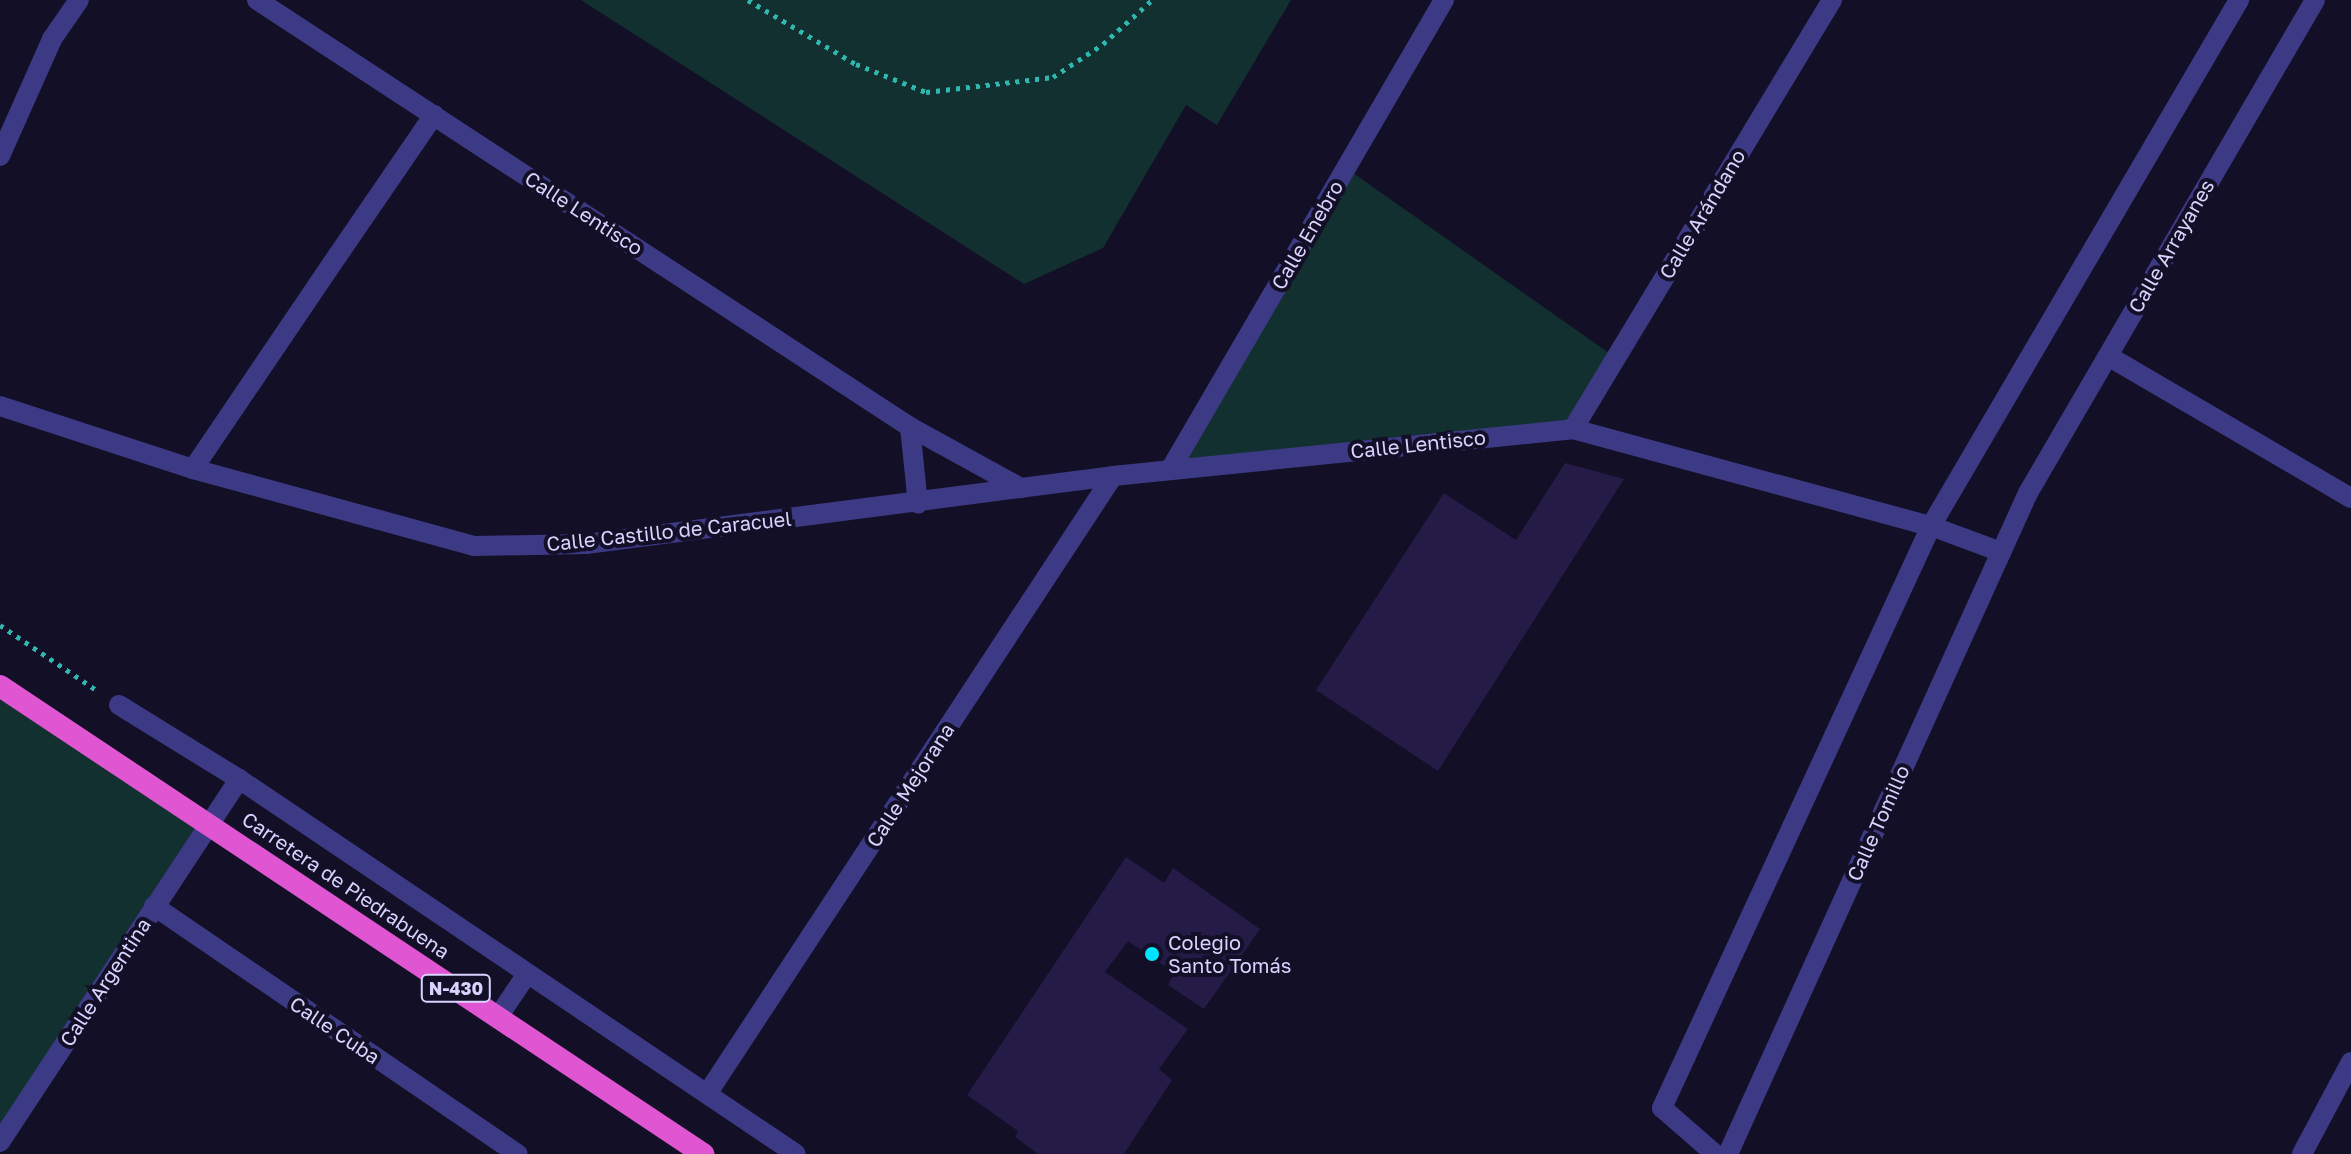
<!DOCTYPE html>
<meta charset="utf-8">
<style>
body{margin:0}
#map{position:relative;width:2351px;height:1154px;overflow:hidden;background:#130f26;font-family:"Golos Text",sans-serif}
div>[style]{position:absolute}
[style*='--x']{left:calc(var(--x)*1px);top:calc(var(--y)*1px);width:calc(var(--w)*1px);rotate:calc(var(--a)*1deg)}
.green>*{inset:0;background:#12302f}
.building>*{inset:0;background:#241b47}
.path>*{height:5px;margin-top:-2.5px;transform-origin:0;background:repeating-linear-gradient(90deg,#2fb8b0 0 4px,transparent 0 10px)}
.pedestrian>*{height:20px;margin:-10px;padding:0 10px;transform-origin:10px;border-radius:10px;background:#3d3a85}
.minor>*{height:20px;margin:-10px;padding:0 10px;transform-origin:10px;border-radius:10px;background:#3d3a85}
.trunk>*{height:22px;margin:-11px;padding:0 11px;transform-origin:11px;border-radius:11px;background:#e055d1}
.dots>*{width:22px;height:22px;translate:-50% -50%;box-sizing:border-box;border:4px solid #130f26;border-radius:50%}
span{translate:-50% -50%;white-space:nowrap;text-align:center;line-height:1.15;-webkit-text-stroke:8px #130f26;paint-order:stroke}
.shield-label span{padding:2px 6px;background:#130f26;border:2px solid;border-radius:6px;-webkit-text-stroke-width:0}
.shield-label{font-size:18px;color:#d9d4ff;font-weight:700}
.street-label{font-size:20px;color:#d9d4ff}
.poi-label{font-size:20px;color:#d9d4ff}
.left{translate:0 -50%;text-align:left}
</style>
<div id="map">
<div class="green">
<div style="clip-path:polygon(581px 0,1291px 0,1217px 125px,1186px 105px,1103px 248px,1024px 284px)"></div>
<div style="clip-path:polygon(1346px 168px,1616px 358px,1573px 429px,1170px 470px)"></div>
<div style="clip-path:polygon(0 696px,210px 822px,0 1143px)"></div>
</div>
<div class="building">
<div style="clip-path:polygon(1565px 463px,1624px 479px,1438px 771px,1316px 690px,1444px 493px,1516px 540px)"></div>
<div style="clip-path:polygon(1126px 857px,1164px 883px,1173px 868px,1260px 929px,1204px 1009px,1168px 985px,1174px 973px,1128px 941px,1105px 972px,1188px 1029px,1159px 1069px,1172px 1080px,1124px 1154px,1038px 1154px,1015px 1137px,1018px 1131px,967px 1095px)"></div>
</div>
<div class="path">
<div style="--x:748;--y:0;--w:126;--a:30.7"></div>
<div style="--x:856;--y:64;--w:75;--a:21.8"></div>
<div style="--x:926;--y:92;--w:128;--a:-6.7"></div>
<div style="--x:1053;--y:77;--w:60;--a:-33.4"></div>
<div style="--x:1103;--y:44;--w:66;--a:-41.9"></div>
<div style="--x:0;--y:625;--w:118;--a:34"></div>
</div>
<div class="pedestrian">
<div style="--x:338;--y:255;--w:170;--a:-55.6"></div>
</div>
<div class="minor">
<div style="--x:257;--y:0;--w:780;--a:33.18"></div>
<div style="--x:910;--y:427;--w:127;--a:28.8"></div>
<div style="--x:0;--y:156;--w:128;--a:-66"></div>
<div style="--x:52;--y:39;--w:47;--a:-55.3"></div>
<div style="--x:2108;--y:356;--w:281;--a:30.3"></div>
<div style="--x:0;--y:406;--w:203;--a:18.1"></div>
<div style="--x:193;--y:469;--w:291;--a:15.3"></div>
<div style="--x:474;--y:546;--w:112;--a:-1"></div>
<div style="--x:586;--y:544;--w:531;--a:-7.35"></div>
<div style="--x:1113;--y:476;--w:462;--a:-5.8"></div>
<div style="--x:1573;--y:429;--w:371;--a:15.2"></div>
<div style="--x:1931;--y:526;--w:75;--a:20.4"></div>
<div style="--x:910;--y:427;--w:77;--a:84.1"></div>
<div style="--x:1573;--y:429;--w:501;--a:-58.88"></div>
<div style="--x:193;--y:469;--w:258;--a:-55.9"></div>
<div style="--x:1170;--y:470;--w:544;--a:-59.76"></div>
<div style="--x:119;--y:705;--w:141;--a:31.7"></div>
<div style="--x:239;--y:779;--w:671;--a:33.95"></div>
<div style="--x:154;--y:906;--w:440;--a:34.3"></div>
<div style="--x:498;--y:1017;--w:52;--a:-56"></div>
<div style="--x:707;--y:1094;--w:739;--a:-56.7"></div>
<div style="--x:0;--y:1142;--w:435;--a:-56.6"></div>
<div style="--x:1715;--y:1154;--w:70;--a:-139"></div>
<div style="--x:1662;--y:1108;--w:641;--a:-65.19"></div>
<div style="--x:1931;--y:526;--w:610;--a:-59.65"></div>
<div style="--x:1728;--y:1154;--w:726;--a:-65.59"></div>
<div style="--x:2028;--y:493;--w:570;--a:-59.79"></div>
<div style="--x:2302;--y:1154;--w:104;--a:-62"></div>
</div>
<div class="trunk">
<div style="--x:0;--y:686;--w:845;--a:33.65"></div>
</div>
<div class="dots">
<div style="left:1152px;top:954px;background:#00e5ff"></div>
</div>
<div class="shield-label">
<span style="left:456px;top:988px">N-430</span>
</div>
<div class="street-label">
<span style="left:584px;top:213px;rotate:33deg">Calle Lentisco</span>
<span style="left:1702px;top:214px;rotate:-59deg">Calle Arándano</span>
<span style="left:1307px;top:235px;rotate:-60deg">Calle Enebro</span>
<span style="left:2171px;top:246px;rotate:-60deg">Calle Arrayanes</span>
<span style="left:1418px;top:444px;rotate:-6deg">Calle Lentisco</span>
<span style="left:669px;top:531px;rotate:-6deg">Calle Castillo de Caracuel</span>
<span style="left:910px;top:785px;rotate:-57deg">Calle Mejorana</span>
<span style="left:1878px;top:823px;rotate:-66deg">Calle Tomillo</span>
<span style="left:346px;top:885px;rotate:34deg">Carretera de Piedrabuena</span>
<span style="left:105px;top:982px;rotate:-57deg">Calle Argentina</span>
<span style="left:335px;top:1030px;rotate:34deg">Calle Cuba</span>
</div>
<div class="poi-label">
<span class="left" style="left:1168px;top:954px">Colegio<br>Santo Tomás</span>
</div>
</div>
